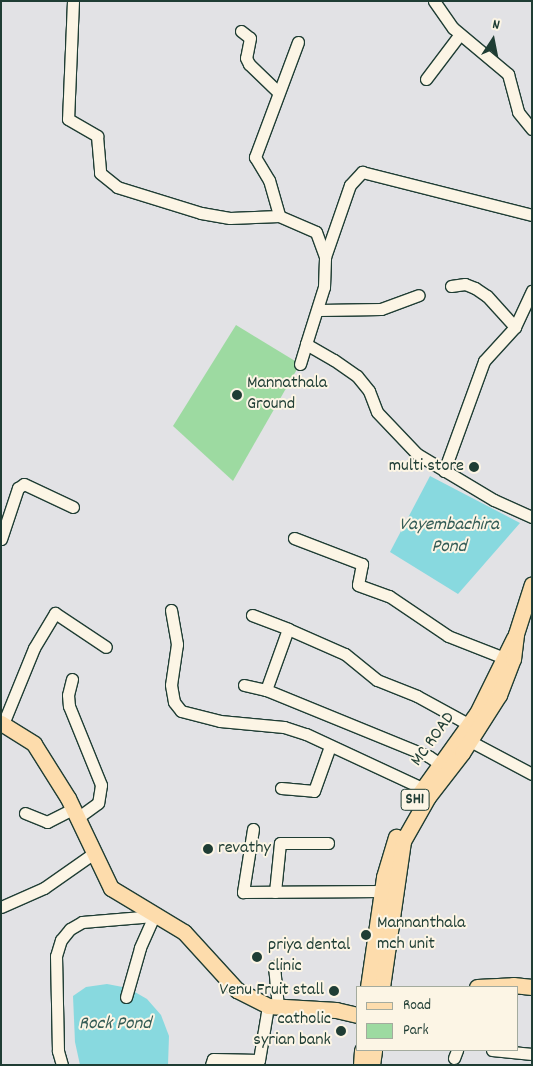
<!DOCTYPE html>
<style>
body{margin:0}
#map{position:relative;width:533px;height:1066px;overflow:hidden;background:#e2e2e5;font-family:Dekko,sans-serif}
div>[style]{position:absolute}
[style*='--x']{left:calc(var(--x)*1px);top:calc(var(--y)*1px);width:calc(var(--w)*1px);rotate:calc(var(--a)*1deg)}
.green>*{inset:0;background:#9ddaa1}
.water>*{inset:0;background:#88d9df}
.roads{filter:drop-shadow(1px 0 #1f3d34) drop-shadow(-1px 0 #1f3d34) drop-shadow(0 1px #1f3d34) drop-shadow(0 -1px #1f3d34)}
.minor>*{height:11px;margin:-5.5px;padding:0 5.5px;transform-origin:5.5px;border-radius:5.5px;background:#fcf5e5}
.major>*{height:15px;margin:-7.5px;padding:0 7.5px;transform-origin:7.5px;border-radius:7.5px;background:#fddcac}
.dots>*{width:14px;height:14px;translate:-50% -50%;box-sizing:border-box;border:2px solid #fcf5e5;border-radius:50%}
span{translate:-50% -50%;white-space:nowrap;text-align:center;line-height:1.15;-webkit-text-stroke:4px #fcf5e5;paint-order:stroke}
.shield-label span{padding:1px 4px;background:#fcf5e5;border:1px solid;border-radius:4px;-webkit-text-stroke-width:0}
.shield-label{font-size:16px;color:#1f3d34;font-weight:700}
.poi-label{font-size:18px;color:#1f3d34}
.left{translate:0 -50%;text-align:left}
.right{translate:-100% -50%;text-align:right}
.street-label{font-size:18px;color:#1f3d34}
.water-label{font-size:19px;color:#345c56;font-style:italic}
.frame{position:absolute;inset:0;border:2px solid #1f3d34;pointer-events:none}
.legend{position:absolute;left:356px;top:986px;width:162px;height:65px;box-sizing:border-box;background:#fcf5e5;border:1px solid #a4ab9e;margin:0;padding:6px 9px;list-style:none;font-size:15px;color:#1f3d34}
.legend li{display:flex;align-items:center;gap:10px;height:25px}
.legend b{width:25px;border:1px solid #a4ab9e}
.north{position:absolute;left:468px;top:15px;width:50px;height:50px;-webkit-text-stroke:4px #fcf5e5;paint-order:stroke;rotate:11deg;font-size:14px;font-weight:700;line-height:20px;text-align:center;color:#1f3d34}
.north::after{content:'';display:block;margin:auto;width:18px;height:22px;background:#1f3d34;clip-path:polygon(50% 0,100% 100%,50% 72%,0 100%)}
</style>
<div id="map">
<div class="green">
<div style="clip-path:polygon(236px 325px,300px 364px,233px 481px,173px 426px)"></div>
</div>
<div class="water">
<div style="clip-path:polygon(430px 476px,520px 523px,458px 594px,390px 552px)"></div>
<div style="clip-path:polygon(107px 984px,128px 988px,147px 999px,161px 1015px,169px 1036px,168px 1065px,80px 1065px,75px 1042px,73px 996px,86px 987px)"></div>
</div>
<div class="roads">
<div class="minor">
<div style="--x:73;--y:1;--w:118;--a:92.4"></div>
<div style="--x:68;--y:119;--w:34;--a:30"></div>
<div style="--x:97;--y:136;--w:37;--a:85"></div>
<div style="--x:100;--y:173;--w:22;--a:39"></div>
<div style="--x:117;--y:187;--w:88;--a:17.2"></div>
<div style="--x:201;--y:213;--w:29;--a:10"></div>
<div style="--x:230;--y:218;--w:49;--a:-2.3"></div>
<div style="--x:434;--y:1;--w:33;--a:55"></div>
<div style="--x:453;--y:28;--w:72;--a:39.9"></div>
<div style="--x:508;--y:74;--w:39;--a:75"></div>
<div style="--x:518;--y:112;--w:22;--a:51"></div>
<div style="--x:241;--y:31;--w:11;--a:38"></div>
<div style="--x:250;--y:38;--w:20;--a:101"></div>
<div style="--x:246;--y:58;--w:7;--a:63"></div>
<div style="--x:249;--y:64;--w:40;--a:44"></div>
<div style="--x:298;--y:42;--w:123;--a:110.5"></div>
<div style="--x:255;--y:157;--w:27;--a:59"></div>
<div style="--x:269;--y:180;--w:37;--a:74"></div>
<div style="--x:279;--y:216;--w:40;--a:23.4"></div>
<div style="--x:316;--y:232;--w:27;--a:70"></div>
<div style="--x:426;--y:79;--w:56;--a:-52.9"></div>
<div style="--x:451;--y:286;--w:14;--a:-8"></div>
<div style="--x:465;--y:284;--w:11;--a:22"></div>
<div style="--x:475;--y:288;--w:14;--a:34"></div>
<div style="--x:487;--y:296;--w:42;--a:47.9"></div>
<div style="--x:319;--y:310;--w:62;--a:-0.9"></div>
<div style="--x:381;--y:309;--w:40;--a:-20.2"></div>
<div style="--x:306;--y:344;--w:60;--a:-72.5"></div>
<div style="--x:324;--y:287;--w:30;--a:-88"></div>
<div style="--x:325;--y:257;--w:76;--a:-70.9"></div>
<div style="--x:350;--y:185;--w:18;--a:-47"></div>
<div style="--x:362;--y:172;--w:175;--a:14.2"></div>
<div style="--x:300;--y:364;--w:21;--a:-73"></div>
<div style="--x:306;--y:344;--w:32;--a:30"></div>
<div style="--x:334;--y:360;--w:28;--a:35"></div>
<div style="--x:357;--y:376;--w:19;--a:51"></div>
<div style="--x:369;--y:391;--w:22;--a:69"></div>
<div style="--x:377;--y:412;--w:58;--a:46.4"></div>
<div style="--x:417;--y:454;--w:90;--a:30.9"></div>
<div style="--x:494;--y:500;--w:42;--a:24.1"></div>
<div style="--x:444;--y:471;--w:117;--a:-70"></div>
<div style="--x:484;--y:361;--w:46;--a:-47.6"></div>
<div style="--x:515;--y:327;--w:40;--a:-65"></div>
<div style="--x:294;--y:538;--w:73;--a:20.9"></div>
<div style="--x:362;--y:564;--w:21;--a:101"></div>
<div style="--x:358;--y:585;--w:33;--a:20"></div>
<div style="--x:389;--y:596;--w:71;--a:34.1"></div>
<div style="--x:448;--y:636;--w:58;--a:21.3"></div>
<div style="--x:1;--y:539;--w:54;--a:-71.6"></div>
<div style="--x:18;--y:488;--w:7;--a:-34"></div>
<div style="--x:24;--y:484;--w:54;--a:25.1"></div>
<div style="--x:171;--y:610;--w:35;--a:80"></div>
<div style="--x:177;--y:644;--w:41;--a:98.3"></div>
<div style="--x:171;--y:685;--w:17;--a:80"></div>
<div style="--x:174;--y:702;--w:11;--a:52"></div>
<div style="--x:181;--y:711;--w:40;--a:14.4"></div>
<div style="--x:220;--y:721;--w:64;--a:5.4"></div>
<div style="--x:284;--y:727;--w:23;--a:18"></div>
<div style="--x:306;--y:734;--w:128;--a:25"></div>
<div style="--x:252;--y:615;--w:39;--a:21"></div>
<div style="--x:72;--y:679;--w:16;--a:104"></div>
<div style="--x:68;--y:695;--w:11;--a:85"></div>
<div style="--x:69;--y:706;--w:85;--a:67.9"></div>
<div style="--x:101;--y:785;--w:18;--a:99"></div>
<div style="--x:98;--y:803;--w:26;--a:144"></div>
<div style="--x:244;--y:685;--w:23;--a:13"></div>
<div style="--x:3;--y:724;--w:82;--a:-67.8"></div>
<div style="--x:34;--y:648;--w:41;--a:-59"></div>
<div style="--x:55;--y:613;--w:61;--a:33.7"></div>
<div style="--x:470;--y:741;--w:70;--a:28"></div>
<div style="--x:440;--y:764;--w:14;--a:-146"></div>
<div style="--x:428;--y:756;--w:175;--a:-157.8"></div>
<div style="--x:266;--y:690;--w:65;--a:-70.2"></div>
<div style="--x:288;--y:629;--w:62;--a:23.7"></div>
<div style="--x:345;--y:654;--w:41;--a:39.1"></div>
<div style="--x:377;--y:680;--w:43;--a:21.8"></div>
<div style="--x:417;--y:696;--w:58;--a:28.8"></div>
<div style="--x:281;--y:788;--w:33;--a:5"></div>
<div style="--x:314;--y:791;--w:48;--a:-70.4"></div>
<div style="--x:25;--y:813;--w:24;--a:22"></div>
<div style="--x:47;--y:822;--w:29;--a:-27"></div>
<div style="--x:253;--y:829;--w:64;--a:99"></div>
<div style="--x:243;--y:892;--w:139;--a:-0.4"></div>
<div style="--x:275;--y:892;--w:49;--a:-84.2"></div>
<div style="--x:280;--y:843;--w:48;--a:0"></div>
<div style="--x:1;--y:907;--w:47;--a:-23.8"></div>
<div style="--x:44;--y:888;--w:61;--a:-35"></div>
<div style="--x:274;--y:966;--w:41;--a:84.4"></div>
<div style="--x:492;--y:1050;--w:40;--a:5.7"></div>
<div style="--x:454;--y:1058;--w:9;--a:-69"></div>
<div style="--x:62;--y:1065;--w:15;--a:-106"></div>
<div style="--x:58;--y:1051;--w:95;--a:-91.2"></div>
<div style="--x:56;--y:956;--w:17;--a:-73"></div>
<div style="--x:61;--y:940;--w:14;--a:-51"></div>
<div style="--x:70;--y:929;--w:14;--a:-30"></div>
<div style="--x:82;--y:922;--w:72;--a:-4.8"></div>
<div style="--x:154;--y:916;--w:35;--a:114"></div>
<div style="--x:140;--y:948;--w:51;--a:105.9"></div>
<div style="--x:211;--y:1065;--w:6;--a:-72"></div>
<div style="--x:213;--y:1059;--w:46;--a:1.2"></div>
<div style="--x:259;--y:1060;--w:55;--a:-80.5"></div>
</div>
<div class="major">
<div style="--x:1;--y:723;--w:39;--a:32"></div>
<div style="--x:34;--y:744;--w:64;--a:57.8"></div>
<div style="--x:68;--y:798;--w:100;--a:64.5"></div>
<div style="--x:111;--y:888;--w:85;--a:31.1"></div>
<div style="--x:184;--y:932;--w:79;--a:47.6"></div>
<div style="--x:237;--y:990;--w:35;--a:27"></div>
<div style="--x:268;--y:1006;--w:68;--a:3.4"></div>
<div style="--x:336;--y:1010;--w:22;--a:13"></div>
<div style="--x:414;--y:801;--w:108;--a:-54.4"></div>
<div style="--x:477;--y:713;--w:84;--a:-63.7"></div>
<div style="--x:368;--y:987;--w:111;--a:-81.7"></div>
<div style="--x:384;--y:877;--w:42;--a:-73.3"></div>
<div style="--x:382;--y:987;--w:148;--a:-81.8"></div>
<div style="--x:403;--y:841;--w:51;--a:-60.4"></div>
<div style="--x:428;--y:797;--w:56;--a:-52.3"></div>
<div style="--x:462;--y:753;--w:69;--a:-57.5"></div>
<div style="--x:499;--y:695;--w:39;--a:-69"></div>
<div style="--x:513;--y:659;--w:25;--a:-83"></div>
<div style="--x:516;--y:634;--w:52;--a:-72.3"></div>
<div style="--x:477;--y:987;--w:36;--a:-3"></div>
<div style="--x:513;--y:985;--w:19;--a:6"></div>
<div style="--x:361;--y:1065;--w:15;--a:-86"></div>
<div style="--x:372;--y:1065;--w:15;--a:-82"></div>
</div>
</div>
<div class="dots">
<div style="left:237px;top:395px;background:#1f3d34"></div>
<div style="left:474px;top:467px;background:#1f3d34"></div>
<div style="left:208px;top:849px;background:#1f3d34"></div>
<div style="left:366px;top:935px;background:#1f3d34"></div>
<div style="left:257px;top:957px;background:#1f3d34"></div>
<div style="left:334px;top:991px;background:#1f3d34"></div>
<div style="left:341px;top:1031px;background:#1f3d34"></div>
</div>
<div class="shield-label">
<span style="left:415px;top:800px">SH1</span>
</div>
<div class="poi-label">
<span class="left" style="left:247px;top:395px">Mannathala<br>Ground</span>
<span class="right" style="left:464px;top:467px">multi store</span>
<span class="left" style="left:218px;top:849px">revathy</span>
<span class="left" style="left:377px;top:935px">Mannanthala<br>mch unit</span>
<span class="left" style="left:268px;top:957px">priya dental<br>clinic</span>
<span class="right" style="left:324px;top:991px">Venu Fruit stall</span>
<span class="right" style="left:331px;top:1031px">catholic<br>syrian bank</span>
</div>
<div class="street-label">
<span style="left:434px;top:740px;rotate:-54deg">MC ROAD</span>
</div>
<div class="water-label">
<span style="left:449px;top:537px">Vayembachira<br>Pond</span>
<span style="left:115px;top:1025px">Rock Pond</span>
</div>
<div class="frame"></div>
<ul class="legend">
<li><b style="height:6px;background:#fddcac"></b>Road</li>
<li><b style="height:14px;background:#9ddaa1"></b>Park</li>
</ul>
<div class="north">N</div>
</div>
